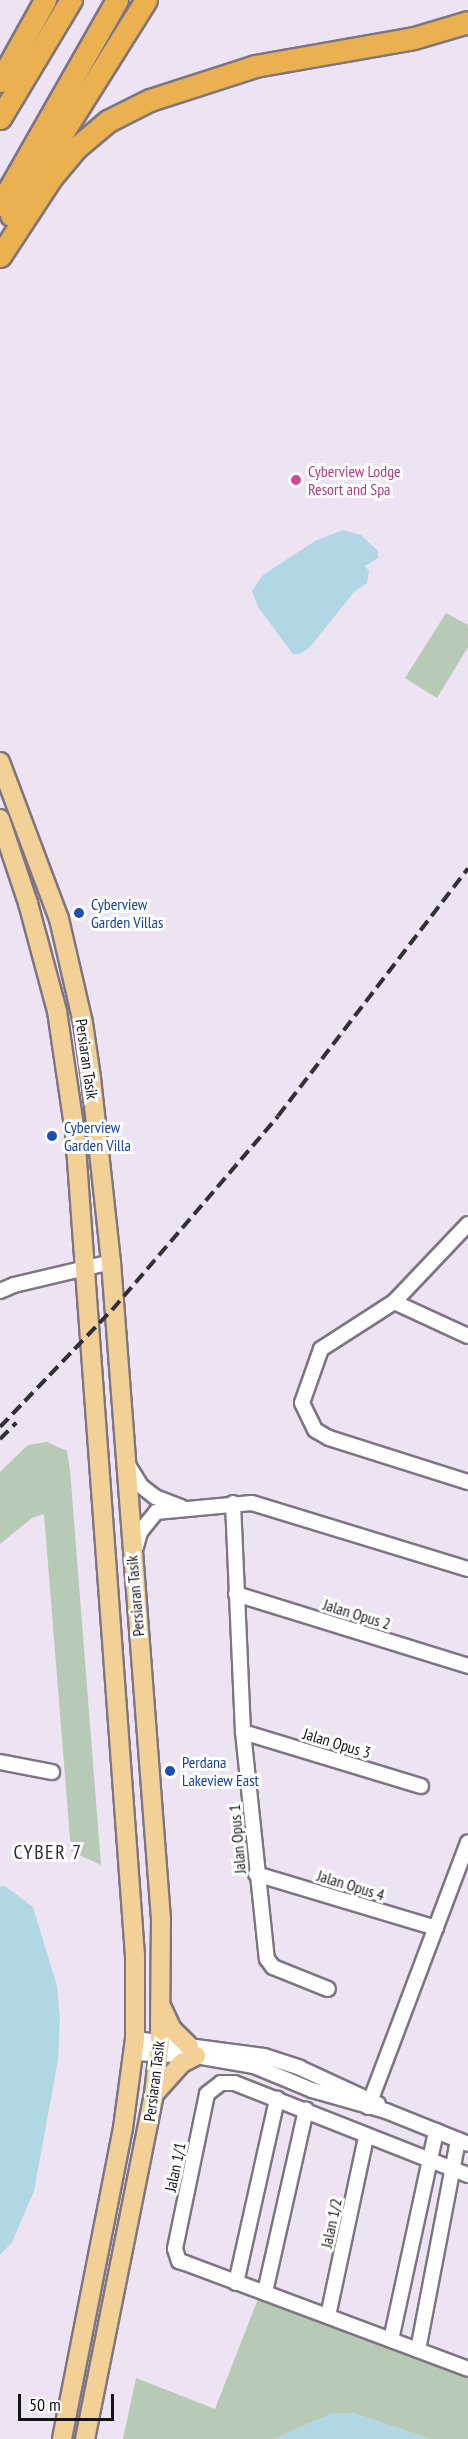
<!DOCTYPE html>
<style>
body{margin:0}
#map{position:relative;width:468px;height:2439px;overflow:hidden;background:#ede3f2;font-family:"PT Sans Narrow",sans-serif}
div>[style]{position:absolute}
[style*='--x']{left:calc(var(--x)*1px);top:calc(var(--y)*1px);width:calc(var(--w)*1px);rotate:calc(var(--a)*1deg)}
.green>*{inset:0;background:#b7cab6}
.water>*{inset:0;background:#b1d7e4}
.roads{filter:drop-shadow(2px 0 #7d7582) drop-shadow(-2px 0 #7d7582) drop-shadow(0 2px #7d7582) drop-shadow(0 -2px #7d7582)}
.minor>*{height:14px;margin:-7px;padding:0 7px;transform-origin:7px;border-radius:7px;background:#fff}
.major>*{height:18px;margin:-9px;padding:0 9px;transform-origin:9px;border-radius:9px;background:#f3d096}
.highway>*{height:21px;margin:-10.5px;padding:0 10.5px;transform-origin:10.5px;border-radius:10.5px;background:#ebb050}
.rail>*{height:4px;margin-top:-2px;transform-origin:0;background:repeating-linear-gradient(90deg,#332f36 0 12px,transparent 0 18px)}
.dots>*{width:16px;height:16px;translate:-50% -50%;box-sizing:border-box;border:3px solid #fff;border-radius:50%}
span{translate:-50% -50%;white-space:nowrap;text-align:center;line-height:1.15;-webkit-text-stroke:6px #fff;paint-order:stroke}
.hotel-label{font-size:16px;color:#b23c85}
.left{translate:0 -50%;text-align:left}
.transit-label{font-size:16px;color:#164399}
.street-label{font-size:16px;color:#151217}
.quarter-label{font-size:20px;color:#332c37;letter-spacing:1.5px}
.scale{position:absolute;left:18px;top:2394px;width:96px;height:27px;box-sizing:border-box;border:3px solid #151217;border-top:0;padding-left:8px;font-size:18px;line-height:21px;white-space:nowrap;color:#151217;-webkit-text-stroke:4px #fff;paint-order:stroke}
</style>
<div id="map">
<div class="green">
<div style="clip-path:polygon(446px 613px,468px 625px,468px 647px,437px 698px,405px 678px)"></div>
<div style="clip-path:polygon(47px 1442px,67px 1451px,70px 1470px,101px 1865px,71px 1851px,44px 1514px,32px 1518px,0 1544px,0 1472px,28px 1445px)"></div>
<div style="clip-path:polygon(258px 2299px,468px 2373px,468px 2439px,430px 2439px,353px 2413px,333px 2413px,274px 2439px,123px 2439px,136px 2378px,215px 2409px)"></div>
</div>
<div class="water">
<div style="clip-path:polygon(343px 530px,361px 535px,378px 551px,378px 558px,365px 566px,369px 571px,367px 583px,354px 592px,310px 647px,300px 654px,293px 654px,258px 607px,252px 591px,263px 575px,315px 541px)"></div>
<div style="clip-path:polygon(5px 1886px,33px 1907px,57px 1986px,60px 2020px,58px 2060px,34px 2191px,12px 2242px,0 2255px,0 1887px)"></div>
<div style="clip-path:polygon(333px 2413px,353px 2413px,430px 2439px,274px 2439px)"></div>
</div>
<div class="roads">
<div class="minor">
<div style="--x:468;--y:1224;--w:108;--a:133.5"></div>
<div style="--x:394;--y:1302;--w:87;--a:147.2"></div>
<div style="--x:321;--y:1349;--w:57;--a:109.4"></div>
<div style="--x:302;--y:1403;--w:30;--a:64"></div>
<div style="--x:315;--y:1430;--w:16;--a:30"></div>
<div style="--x:329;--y:1438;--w:146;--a:17.6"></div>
<div style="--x:0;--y:1291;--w:15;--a:-23"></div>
<div style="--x:14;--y:1285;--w:100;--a:-13.3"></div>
<div style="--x:394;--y:1302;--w:81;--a:24.7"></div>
<div style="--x:128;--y:1465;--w:25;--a:58"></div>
<div style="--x:141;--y:1486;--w:18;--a:38"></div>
<div style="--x:155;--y:1497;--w:28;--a:21"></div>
<div style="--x:233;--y:1503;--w:229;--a:87.5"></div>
<div style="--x:243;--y:1732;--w:228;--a:84"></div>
<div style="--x:267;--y:1959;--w:10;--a:53"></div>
<div style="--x:273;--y:1967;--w:59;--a:21.8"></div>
<div style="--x:136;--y:1547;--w:16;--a:-75"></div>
<div style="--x:140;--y:1532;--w:26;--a:-51"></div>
<div style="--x:156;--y:1512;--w:96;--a:-5.4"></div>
<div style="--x:252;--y:1503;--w:226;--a:17"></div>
<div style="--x:236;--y:1594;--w:243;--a:17.2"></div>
<div style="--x:243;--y:1732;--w:186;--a:16.9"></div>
<div style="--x:0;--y:1762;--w:53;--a:10.9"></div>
<div style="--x:256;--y:1874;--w:188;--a:16.7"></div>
<div style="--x:135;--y:2039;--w:130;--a:7.5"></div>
<div style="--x:264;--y:2056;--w:38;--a:18"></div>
<div style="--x:300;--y:2068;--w:86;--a:24.8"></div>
<div style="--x:134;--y:2053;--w:62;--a:2.8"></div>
<div style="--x:196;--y:2056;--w:59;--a:9.8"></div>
<div style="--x:254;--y:2066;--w:63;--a:22.5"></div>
<div style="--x:312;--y:2090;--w:77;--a:15.8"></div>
<div style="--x:386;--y:2111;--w:88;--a:21.9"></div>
<div style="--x:368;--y:2107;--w:283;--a:-69.3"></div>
<div style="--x:468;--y:2175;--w:251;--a:-158.5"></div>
<div style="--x:234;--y:2083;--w:13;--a:180"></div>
<div style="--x:221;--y:2083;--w:18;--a:142"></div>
<div style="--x:207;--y:2094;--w:158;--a:101.7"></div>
<div style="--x:175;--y:2249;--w:13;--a:72"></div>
<div style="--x:179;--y:2261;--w:6;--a:18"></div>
<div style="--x:185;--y:2263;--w:302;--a:20.5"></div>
<div style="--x:236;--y:2283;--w:189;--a:-77.4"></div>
<div style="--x:265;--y:2292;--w:187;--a:-77.3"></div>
<div style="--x:328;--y:2316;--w:183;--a:-78"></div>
<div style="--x:391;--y:2340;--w:214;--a:-77.8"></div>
<div style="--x:418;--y:2350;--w:214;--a:-79.2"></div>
</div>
<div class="major">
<div style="--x:0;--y:762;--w:168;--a:69.4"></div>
<div style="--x:59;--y:919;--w:107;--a:77"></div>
<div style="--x:83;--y:1023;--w:56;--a:81.7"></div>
<div style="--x:91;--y:1078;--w:185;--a:83.8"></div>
<div style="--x:111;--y:1262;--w:659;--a:85.65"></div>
<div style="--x:161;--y:1919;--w:122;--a:90.5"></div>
<div style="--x:160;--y:2041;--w:53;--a:96.5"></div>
<div style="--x:154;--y:2094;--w:352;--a:101.3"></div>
<div style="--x:0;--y:819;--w:89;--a:71.6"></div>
<div style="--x:28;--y:903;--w:112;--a:75"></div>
<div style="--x:57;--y:1011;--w:123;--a:81.6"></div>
<div style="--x:75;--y:1133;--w:825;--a:85.83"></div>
<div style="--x:135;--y:1956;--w:83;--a:90"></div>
<div style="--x:135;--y:2039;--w:90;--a:97.7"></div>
<div style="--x:123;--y:2128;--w:317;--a:101.1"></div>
<div style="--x:162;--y:2008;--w:23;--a:65"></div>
<div style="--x:172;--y:2029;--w:24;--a:45"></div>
<div style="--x:154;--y:2094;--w:42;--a:-47.9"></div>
<div style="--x:182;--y:2063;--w:16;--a:-27"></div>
</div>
<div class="highway">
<div style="--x:0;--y:81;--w:93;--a:-60.9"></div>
<div style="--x:0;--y:118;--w:138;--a:-59"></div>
<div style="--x:0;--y:205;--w:236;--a:-60.3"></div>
<div style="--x:11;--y:215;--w:254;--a:-57.9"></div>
<div style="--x:0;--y:256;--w:93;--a:-56.8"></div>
<div style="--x:51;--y:178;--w:39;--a:-50"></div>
<div style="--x:76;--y:148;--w:42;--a:-40.2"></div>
<div style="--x:108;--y:121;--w:47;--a:-26.6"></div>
<div style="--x:150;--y:100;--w:110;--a:-17.9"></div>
<div style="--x:255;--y:66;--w:161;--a:-10"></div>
<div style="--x:414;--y:38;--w:56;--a:-16.5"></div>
</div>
</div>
<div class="rail">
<div style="--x:0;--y:1427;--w:162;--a:-46.3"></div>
<div style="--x:112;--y:1310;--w:255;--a:-49.4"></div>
<div style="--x:278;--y:1116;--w:312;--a:-52.5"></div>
<div style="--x:0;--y:1439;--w:23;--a:-45"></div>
</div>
<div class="dots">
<div style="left:296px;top:480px;background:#d1479c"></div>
<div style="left:79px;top:913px;background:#1a4fb4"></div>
<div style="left:52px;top:1136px;background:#1a4fb4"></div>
<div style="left:170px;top:1771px;background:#1a4fb4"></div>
</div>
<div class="hotel-label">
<span class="left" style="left:308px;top:480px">Cyberview Lodge<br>Resort and Spa</span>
</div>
<div class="transit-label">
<span class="left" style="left:91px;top:913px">Cyberview<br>Garden Villas</span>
<span class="left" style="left:64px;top:1136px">Cyberview<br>Garden Villa</span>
<span class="left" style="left:182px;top:1771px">Perdana<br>Lakeview East</span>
</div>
<div class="street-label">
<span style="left:87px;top:1059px;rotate:82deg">Persiaran Tasik</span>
<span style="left:135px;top:1596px;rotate:-95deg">Persiaran Tasik</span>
<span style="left:357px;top:1614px;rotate:17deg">Jalan Opus 2</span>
<span style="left:337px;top:1743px;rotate:17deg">Jalan Opus 3</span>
<span style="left:237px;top:1839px;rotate:-95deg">Jalan Opus 1</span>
<span style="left:351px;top:1885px;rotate:17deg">Jalan Opus 4</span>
<span style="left:154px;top:2081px;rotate:-83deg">Persiaran Tasik</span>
<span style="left:175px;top:2167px;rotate:-78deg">Jalan 1/1</span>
<span style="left:331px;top:2223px;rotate:-78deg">Jalan 1/2</span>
</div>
<div class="quarter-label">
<span style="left:48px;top:1852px">CYBER 7</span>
</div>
<div class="scale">50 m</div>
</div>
